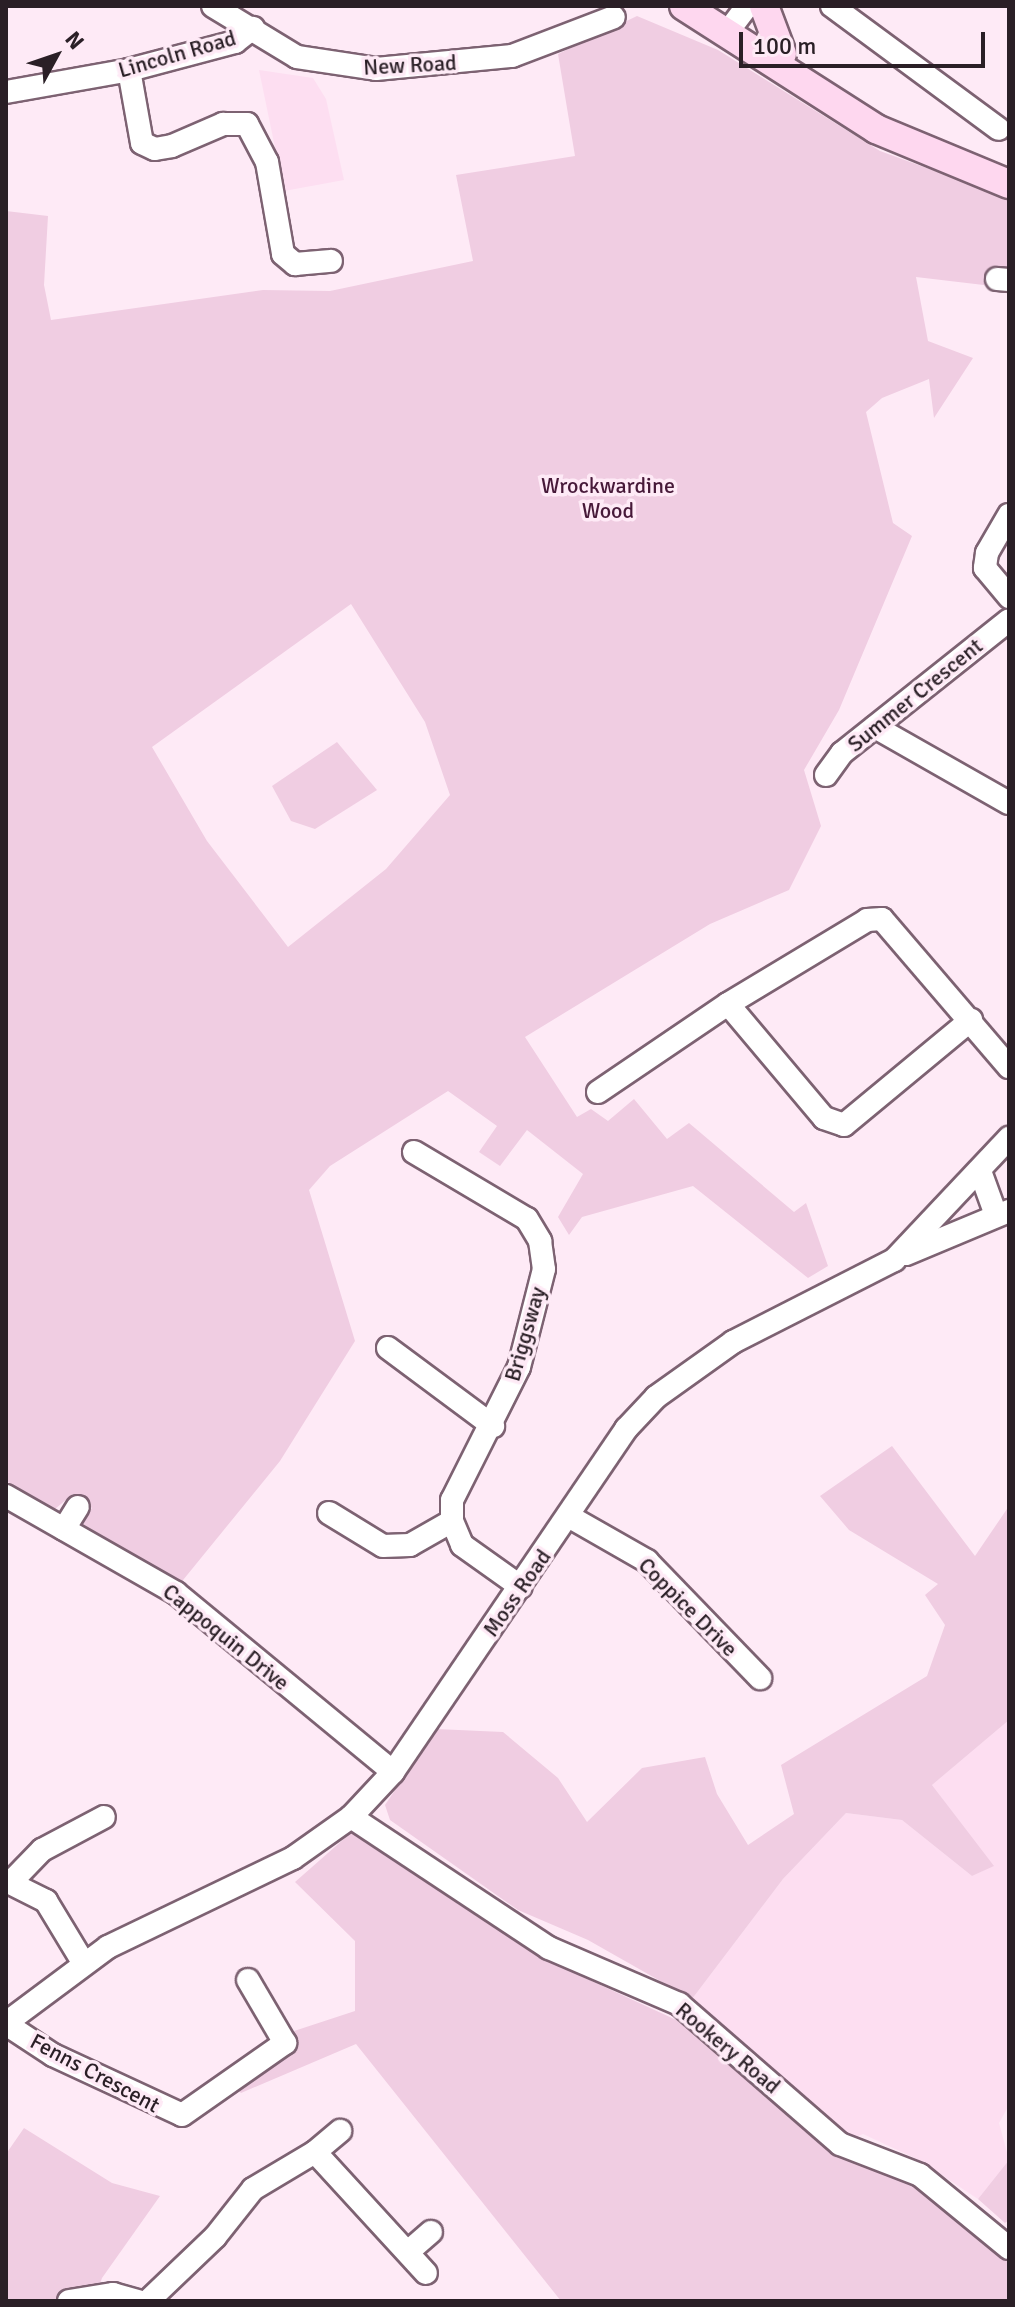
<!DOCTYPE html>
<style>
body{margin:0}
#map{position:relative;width:1015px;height:2307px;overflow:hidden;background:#feeaf6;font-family:Signika,sans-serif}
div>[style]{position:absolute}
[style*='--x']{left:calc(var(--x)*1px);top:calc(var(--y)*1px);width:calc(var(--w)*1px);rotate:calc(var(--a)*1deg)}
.built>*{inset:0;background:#fddef1}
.green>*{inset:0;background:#f0cde2}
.roads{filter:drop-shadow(2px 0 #7d6272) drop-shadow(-2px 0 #7d6272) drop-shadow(0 2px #7d6272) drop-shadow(0 -2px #7d6272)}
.minor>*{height:22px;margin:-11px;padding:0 11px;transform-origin:11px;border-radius:11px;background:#fff}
.major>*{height:28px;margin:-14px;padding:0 14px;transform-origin:14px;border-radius:14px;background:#fed7ef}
span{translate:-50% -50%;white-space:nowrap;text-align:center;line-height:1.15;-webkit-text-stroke:7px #feeaf6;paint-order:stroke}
.street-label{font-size:22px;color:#2a1f26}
.park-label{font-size:22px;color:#471939}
.frame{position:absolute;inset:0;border:8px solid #2a1f26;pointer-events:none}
.north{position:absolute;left:16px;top:16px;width:80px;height:80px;-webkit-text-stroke:6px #feeaf6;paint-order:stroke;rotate:50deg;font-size:22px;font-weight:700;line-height:32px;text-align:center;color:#2a1f26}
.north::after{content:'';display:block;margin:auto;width:28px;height:36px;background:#2a1f26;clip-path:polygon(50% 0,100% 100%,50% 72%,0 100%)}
.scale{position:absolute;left:739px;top:32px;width:246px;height:36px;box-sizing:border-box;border:4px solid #2a1f26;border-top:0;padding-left:10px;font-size:24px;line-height:28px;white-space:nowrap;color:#2a1f26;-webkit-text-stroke:6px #feeaf6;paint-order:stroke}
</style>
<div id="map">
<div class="built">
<div style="clip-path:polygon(259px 70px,313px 78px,326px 99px,344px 180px,284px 191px)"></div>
<div style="clip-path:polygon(1009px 1720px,1009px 2105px,999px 2123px,1009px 2160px,978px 2199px,919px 2160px,863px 2134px,840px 2144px,690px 2013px,692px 1999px,783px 1879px,846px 1813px,902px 1820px,972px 1876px,993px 1866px,932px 1785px)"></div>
</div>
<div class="green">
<div style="clip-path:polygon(evenodd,637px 16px,718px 50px,880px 151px,1009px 198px,1009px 288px,916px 277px,928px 341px,973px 358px,934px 418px,929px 379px,882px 398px,866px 412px,893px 523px,912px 536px,839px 710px,804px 770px,821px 826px,789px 890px,710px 924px,525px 1037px,577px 1117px,591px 1109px,608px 1121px,634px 1099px,667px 1139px,689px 1123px,794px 1212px,806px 1203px,828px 1266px,808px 1278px,693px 1186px,582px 1217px,569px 1235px,558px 1217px,583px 1174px,527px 1130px,500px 1166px,479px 1152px,497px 1126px,448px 1091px,330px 1166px,309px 1190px,355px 1341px,280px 1461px,179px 1585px,80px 1523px,92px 1508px,73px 1494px,55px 1509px,6px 1481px,6px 211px,48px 216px,44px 285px,51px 320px,263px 290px,330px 291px,473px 261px,456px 175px,575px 156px,558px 54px,637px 16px,351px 604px,425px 722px,450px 795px,386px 869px,288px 947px,207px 841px,152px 747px,351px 604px)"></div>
<div style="clip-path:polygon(337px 742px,377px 790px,315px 829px,291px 821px,272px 786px)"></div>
<div style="clip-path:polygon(892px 1446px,975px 1556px,1009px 1506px,1009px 1720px,932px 1785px,994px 1866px,972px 1876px,902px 1820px,846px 1813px,783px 1879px,692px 1999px,588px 1940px,518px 1910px,390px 1820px,385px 1805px,436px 1729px,503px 1732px,558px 1778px,587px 1822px,642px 1768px,705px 1757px,717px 1794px,748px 1845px,794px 1814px,781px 1765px,927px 1676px,945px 1625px,925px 1595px,938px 1584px,849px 1530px,820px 1496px)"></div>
<div style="clip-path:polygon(353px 1831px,557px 1965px,698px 2030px,917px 2185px,1009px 2257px,1009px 2301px,561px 2301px,356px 2044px,241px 2093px,235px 2087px,297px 2045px,288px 2033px,355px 2011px,355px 1941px,295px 1882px)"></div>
<div style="clip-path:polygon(24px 2128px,112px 2183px,160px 2196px,102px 2278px,94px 2301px,6px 2301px,6px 2154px)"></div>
<div style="clip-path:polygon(1009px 2160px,1009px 2220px,1005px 2223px,978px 2199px)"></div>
</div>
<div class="roads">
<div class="minor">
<div style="--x:213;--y:6;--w:98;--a:31.3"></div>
<div style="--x:297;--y:57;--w:80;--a:8.6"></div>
<div style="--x:376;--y:69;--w:137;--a:-5.5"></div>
<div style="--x:512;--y:56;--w:109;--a:-20.9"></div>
<div style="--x:832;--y:6;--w:207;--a:36.4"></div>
<div style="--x:726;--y:34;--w:35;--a:-53"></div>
<div style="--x:129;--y:70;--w:74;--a:79.9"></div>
<div style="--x:142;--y:143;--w:14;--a:25"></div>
<div style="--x:155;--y:149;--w:17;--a:-10"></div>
<div style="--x:172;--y:146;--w:56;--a:-23.3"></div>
<div style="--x:223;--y:124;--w:24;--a:0"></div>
<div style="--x:247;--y:124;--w:43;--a:62.2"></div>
<div style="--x:267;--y:162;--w:93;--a:80.1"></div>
<div style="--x:283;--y:254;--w:16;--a:40"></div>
<div style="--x:295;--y:264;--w:36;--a:-5"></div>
<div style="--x:6;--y:92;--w:125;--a:-10.1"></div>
<div style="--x:129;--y:70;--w:110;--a:-14.8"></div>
<div style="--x:235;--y:42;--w:23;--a:-38"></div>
<div style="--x:997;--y:279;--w:12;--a:5"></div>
<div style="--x:1009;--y:515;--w:44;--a:120.1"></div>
<div style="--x:987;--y:553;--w:15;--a:98"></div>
<div style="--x:985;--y:568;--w:38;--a:50"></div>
<div style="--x:875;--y:727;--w:154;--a:29.6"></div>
<div style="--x:826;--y:775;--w:27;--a:-54"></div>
<div style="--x:842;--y:753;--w:213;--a:-38.5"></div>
<div style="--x:728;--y:1004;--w:149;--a:49.9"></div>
<div style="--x:824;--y:1118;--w:21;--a:19"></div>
<div style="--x:844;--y:1125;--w:165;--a:-39.6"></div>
<div style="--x:598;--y:1092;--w:157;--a:-34.1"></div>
<div style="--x:728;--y:1004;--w:162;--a:-31.1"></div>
<div style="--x:867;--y:920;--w:15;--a:-4"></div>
<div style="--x:882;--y:919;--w:195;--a:49.4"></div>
<div style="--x:414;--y:1152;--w:131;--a:30.7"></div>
<div style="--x:527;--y:1219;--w:26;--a:59"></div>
<div style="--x:540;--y:1241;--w:28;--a:82"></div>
<div style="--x:544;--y:1269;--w:101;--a:104.3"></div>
<div style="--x:519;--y:1367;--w:149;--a:116.7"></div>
<div style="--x:452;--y:1500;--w:21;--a:90"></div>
<div style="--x:452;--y:1521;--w:26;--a:67"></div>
<div style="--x:462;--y:1545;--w:72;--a:35.4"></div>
<div style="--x:980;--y:1171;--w:47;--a:70"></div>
<div style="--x:906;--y:1254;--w:112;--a:-22.7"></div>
<div style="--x:388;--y:1348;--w:131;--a:36.6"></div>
<div style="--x:6;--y:1496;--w:196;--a:29.7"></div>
<div style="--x:176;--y:1593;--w:281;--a:39.5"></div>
<div style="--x:329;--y:1513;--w:63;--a:31.4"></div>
<div style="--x:383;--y:1546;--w:27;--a:-2"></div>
<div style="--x:410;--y:1545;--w:48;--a:-29.7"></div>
<div style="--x:570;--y:1517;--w:89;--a:29.7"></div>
<div style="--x:647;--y:1561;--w:163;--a:46"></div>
<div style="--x:64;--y:1529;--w:26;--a:-58"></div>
<div style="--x:351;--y:1817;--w:237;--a:33.5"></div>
<div style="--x:549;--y:1948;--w:142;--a:23.3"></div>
<div style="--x:679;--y:2004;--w:213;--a:41"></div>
<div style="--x:840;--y:2144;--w:86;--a:21.2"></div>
<div style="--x:920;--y:2175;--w:115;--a:39.4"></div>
<div style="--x:6;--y:1881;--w:45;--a:26.6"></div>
<div style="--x:46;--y:1901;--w:71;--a:58.8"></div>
<div style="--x:11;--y:1882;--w:45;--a:-45.9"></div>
<div style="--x:42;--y:1850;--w:70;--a:-28"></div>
<div style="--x:6;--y:2023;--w:127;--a:-36.7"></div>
<div style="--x:108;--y:1947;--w:205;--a:-25.7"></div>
<div style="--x:293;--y:1858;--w:71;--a:-35.3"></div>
<div style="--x:351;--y:1817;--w:62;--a:-47"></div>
<div style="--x:393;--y:1772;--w:415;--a:-55.8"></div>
<div style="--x:626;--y:1429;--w:44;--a:-46.8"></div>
<div style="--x:656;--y:1397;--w:95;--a:-35.5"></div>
<div style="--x:733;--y:1342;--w:181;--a:-27"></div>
<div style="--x:894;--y:1260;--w:168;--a:-46.7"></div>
<div style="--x:6;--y:2024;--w:56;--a:33.4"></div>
<div style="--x:53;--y:2055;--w:142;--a:24.9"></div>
<div style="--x:182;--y:2115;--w:126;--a:-35"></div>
<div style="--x:285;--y:2043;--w:73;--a:-120.4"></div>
<div style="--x:315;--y:2152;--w:33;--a:-40"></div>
<div style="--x:409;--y:2251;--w:29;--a:-41"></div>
<div style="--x:69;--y:2301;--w:45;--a:-9"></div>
<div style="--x:113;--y:2294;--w:26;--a:16"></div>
<div style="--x:148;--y:2301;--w:93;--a:-43.7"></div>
<div style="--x:215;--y:2237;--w:61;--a:-51.6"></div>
<div style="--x:253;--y:2189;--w:72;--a:-30.8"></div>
<div style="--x:315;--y:2152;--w:164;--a:47.5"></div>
</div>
<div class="major">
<div style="--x:684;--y:6;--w:228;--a:32.6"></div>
<div style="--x:876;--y:129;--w:144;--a:22.5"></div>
<div style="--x:764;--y:6;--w:51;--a:69.4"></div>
</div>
</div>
<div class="street-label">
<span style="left:177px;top:54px;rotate:-16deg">Lincoln Road</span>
<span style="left:410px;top:65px;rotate:-3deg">New Road</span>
<span style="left:915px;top:695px;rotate:-39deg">Summer Crescent</span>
<span style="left:525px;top:1334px;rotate:-74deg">Briggsway</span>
<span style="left:517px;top:1593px;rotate:-55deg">Moss Road</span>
<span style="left:688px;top:1607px;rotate:45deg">Coppice Drive</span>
<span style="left:226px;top:1637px;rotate:39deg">Cappoquin Drive</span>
<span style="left:728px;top:2048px;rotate:40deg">Rookery Road</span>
<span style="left:95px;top:2073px;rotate:28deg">Fenns Crescent</span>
</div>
<div class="park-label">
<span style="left:608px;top:498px">Wrockwardine<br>Wood</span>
</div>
<div class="frame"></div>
<div class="north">N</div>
<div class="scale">100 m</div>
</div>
